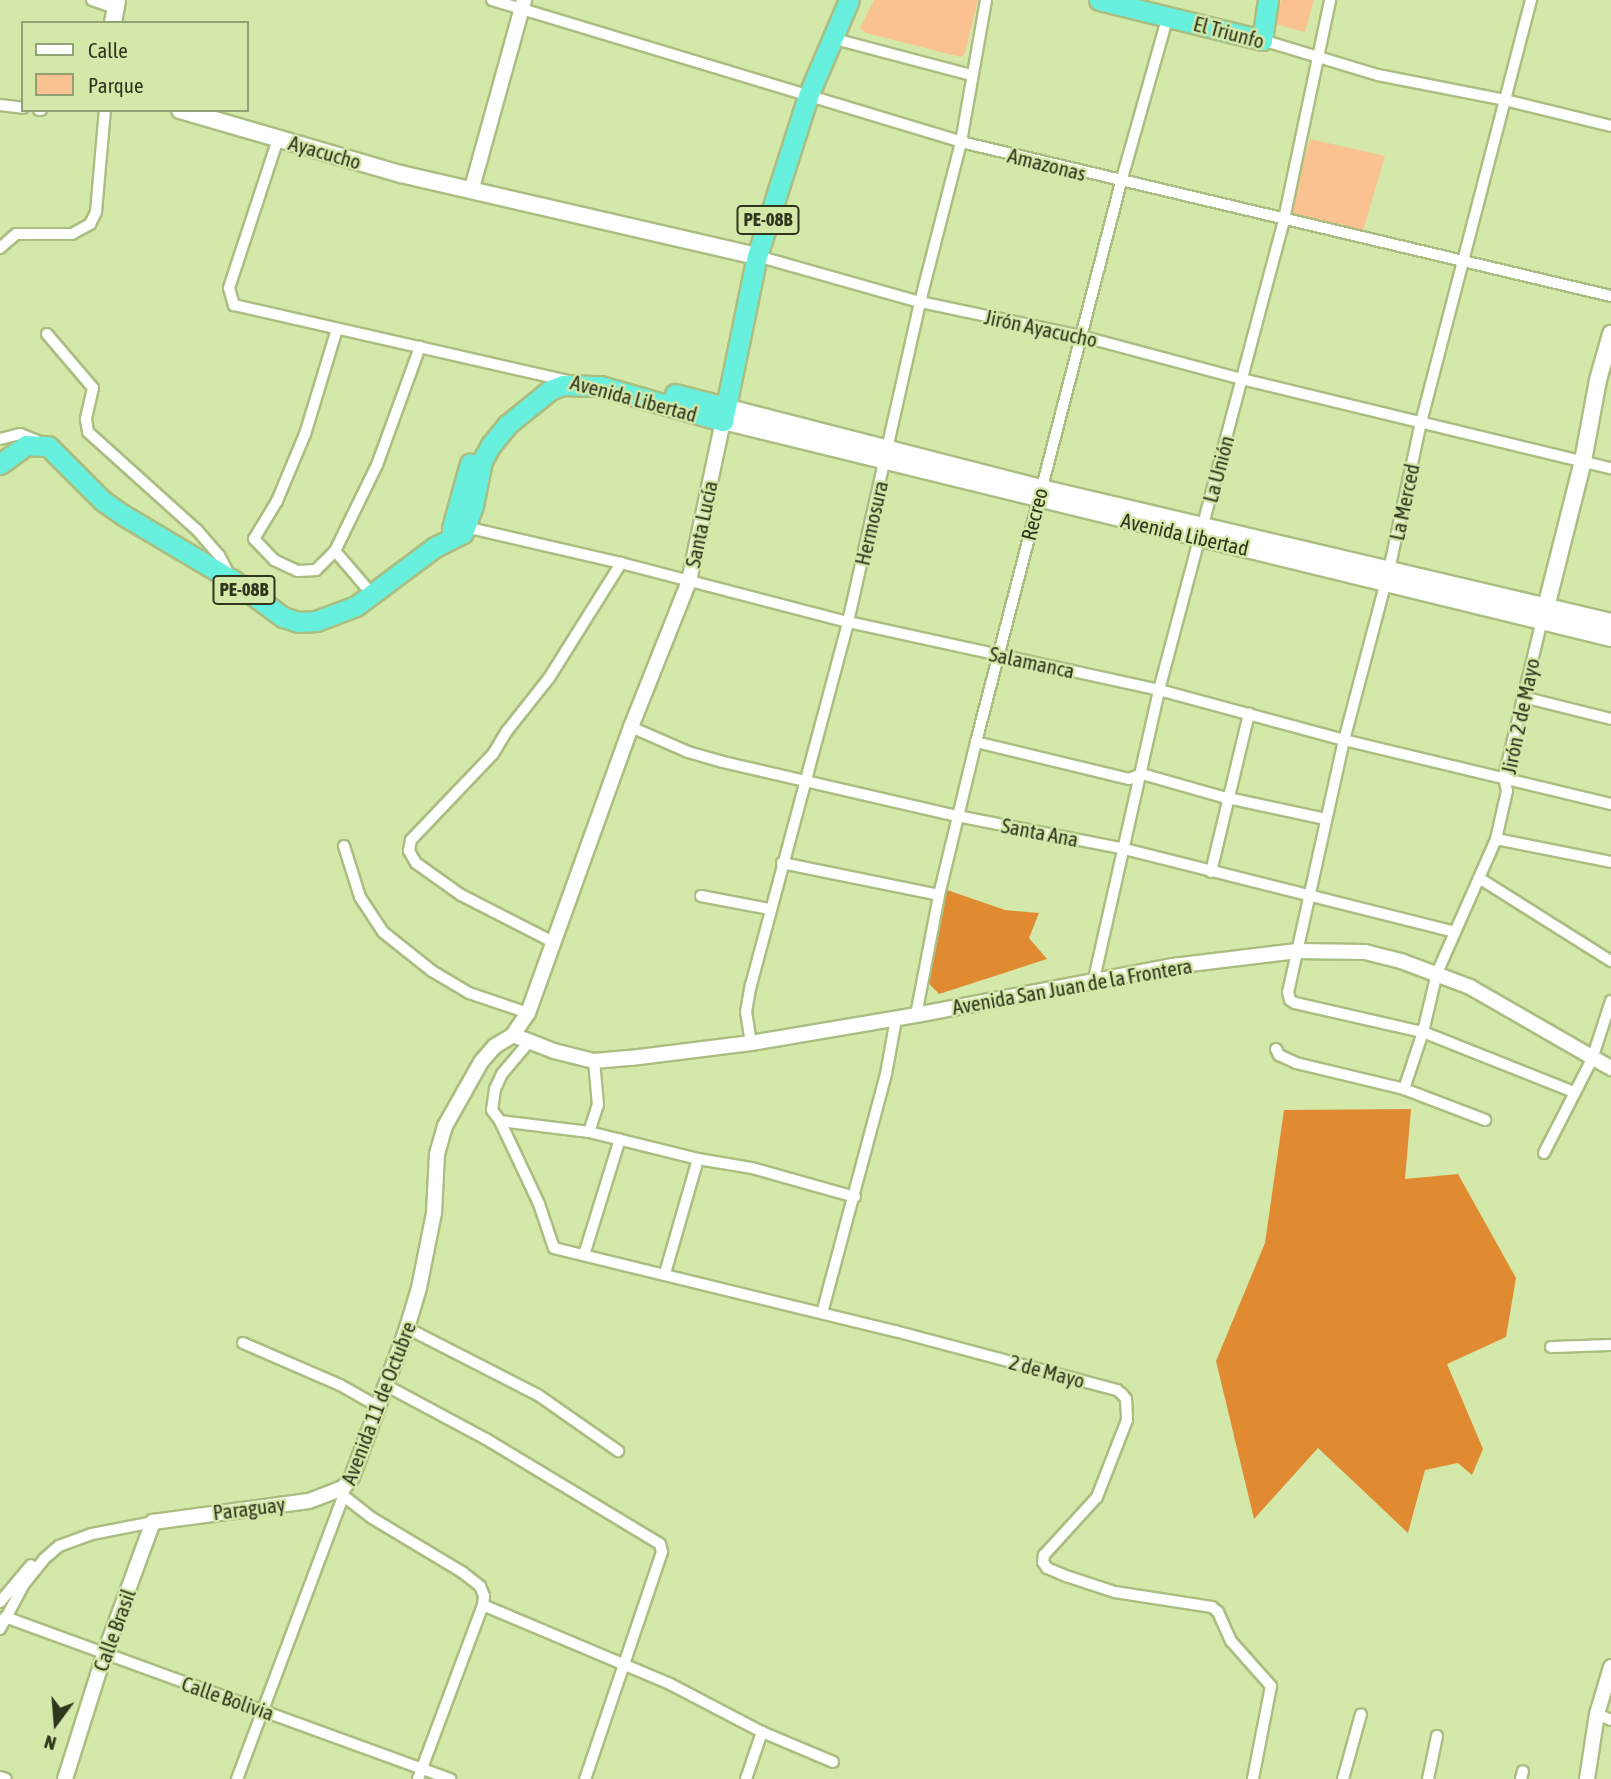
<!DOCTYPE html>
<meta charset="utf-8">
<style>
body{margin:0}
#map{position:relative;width:1611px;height:1779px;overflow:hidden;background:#d4e8a9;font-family:"Asap Condensed",sans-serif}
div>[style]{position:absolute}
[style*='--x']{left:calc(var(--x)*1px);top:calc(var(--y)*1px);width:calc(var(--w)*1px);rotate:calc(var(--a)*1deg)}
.green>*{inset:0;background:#fac191}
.forest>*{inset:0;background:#e08a32}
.roads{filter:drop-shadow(2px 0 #abbe81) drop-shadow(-2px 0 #abbe81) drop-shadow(0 2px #abbe81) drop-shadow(0 -2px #abbe81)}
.minor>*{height:10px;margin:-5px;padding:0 5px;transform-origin:5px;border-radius:5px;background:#fff}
.tertiary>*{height:14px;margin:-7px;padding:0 7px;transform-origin:7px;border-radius:7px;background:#fff}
.secondary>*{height:16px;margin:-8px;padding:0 8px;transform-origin:8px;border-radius:8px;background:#fff}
.trunk>*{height:19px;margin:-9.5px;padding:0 9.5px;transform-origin:9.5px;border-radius:9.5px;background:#68f0de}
span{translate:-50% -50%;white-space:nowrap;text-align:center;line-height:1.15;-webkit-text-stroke:5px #d4e8a9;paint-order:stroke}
.shield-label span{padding:2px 5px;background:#d4e8a9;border:2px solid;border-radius:5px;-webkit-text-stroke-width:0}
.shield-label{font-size:19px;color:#2f361d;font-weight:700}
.street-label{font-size:21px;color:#2f361d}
.legend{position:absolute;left:21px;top:21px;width:228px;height:91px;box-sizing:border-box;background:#d4e8a9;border:2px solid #92a171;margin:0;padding:9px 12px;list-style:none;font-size:21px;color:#2f361d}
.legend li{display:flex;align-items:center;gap:14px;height:35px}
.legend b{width:35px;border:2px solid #92a171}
.north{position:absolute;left:21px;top:1688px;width:70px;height:70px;-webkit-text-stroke:5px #d4e8a9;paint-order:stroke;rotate:196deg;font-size:19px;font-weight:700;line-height:28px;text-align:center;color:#2f361d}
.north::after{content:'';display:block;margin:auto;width:24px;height:32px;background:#2f361d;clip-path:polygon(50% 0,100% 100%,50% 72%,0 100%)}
</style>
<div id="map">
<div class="green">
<div style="clip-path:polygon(874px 0,978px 0,965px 53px,961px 57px,866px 33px,860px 28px)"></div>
<div style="clip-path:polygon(1281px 0,1314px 0,1305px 32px,1275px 24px)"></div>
<div style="clip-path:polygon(1310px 139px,1385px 156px,1362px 234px,1288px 215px)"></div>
</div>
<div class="forest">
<div style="clip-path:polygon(947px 890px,1005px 910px,1039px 913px,1029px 938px,1047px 959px,939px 994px,921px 975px)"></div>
<div style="clip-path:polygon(1411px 1109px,1405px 1179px,1458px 1174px,1516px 1278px,1506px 1337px,1447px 1364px,1483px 1449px,1472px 1475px,1458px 1463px,1425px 1470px,1408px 1533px,1318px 1448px,1254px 1519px,1216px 1361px,1265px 1243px,1284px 1110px)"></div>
</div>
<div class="roads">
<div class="minor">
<div style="--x:92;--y:0;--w:24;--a:19"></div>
<div style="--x:492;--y:0;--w:490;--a:16.8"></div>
<div style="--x:961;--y:142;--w:668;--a:13.33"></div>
<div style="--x:1531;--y:0;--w:436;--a:104.6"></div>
<div style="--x:1421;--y:422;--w:151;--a:102.2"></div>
<div style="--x:1389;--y:570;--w:176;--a:104.8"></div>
<div style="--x:1344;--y:740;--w:258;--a:102.5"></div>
<div style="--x:1288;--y:992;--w:8;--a:76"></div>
<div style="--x:1290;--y:1000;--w:6;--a:31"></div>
<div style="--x:1295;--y:1003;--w:131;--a:12.8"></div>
<div style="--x:1423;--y:1032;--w:162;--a:21.7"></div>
<div style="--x:831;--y:38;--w:145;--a:14.8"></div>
<div style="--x:1262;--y:40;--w:121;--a:16.8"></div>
<div style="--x:1378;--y:75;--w:129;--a:11.1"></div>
<div style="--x:1505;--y:100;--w:109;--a:13.8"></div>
<div style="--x:0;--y:105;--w:23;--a:7"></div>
<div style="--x:39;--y:110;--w:2;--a:0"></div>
<div style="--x:278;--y:139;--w:157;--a:108.2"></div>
<div style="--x:229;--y:288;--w:18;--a:74"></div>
<div style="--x:234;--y:305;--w:343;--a:12.8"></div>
<div style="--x:0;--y:248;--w:21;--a:-41"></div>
<div style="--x:16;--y:234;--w:56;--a:0"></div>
<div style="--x:72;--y:234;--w:21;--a:-29"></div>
<div style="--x:90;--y:224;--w:13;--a:-63"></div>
<div style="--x:96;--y:212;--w:102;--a:-85"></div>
<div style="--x:757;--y:256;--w:169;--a:15.8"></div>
<div style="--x:920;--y:302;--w:165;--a:11.9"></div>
<div style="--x:1081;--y:336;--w:167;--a:15"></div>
<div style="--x:1242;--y:379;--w:380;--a:13.6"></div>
<div style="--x:337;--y:329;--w:110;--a:106.9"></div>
<div style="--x:305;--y:434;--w:73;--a:112.7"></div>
<div style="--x:277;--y:501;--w:44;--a:121.2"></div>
<div style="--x:254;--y:539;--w:29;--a:46"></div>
<div style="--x:274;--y:560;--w:26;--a:25"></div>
<div style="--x:298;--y:571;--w:18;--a:-3"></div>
<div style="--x:316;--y:570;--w:27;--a:-45"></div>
<div style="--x:335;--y:551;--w:96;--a:-64"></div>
<div style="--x:377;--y:465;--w:126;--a:-70"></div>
<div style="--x:47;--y:334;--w:71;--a:49.6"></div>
<div style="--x:93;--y:388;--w:32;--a:103"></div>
<div style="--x:86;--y:419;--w:13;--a:81"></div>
<div style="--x:88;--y:432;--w:147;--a:42"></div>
<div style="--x:197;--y:530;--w:33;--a:49"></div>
<div style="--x:219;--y:555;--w:20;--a:63"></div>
<div style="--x:0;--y:439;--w:21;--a:-14"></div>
<div style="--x:20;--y:434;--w:18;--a:22"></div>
<div style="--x:461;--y:526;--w:164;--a:13"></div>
<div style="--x:621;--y:563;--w:235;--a:14.6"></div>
<div style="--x:848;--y:622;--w:318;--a:12.3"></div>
<div style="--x:1159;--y:690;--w:192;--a:15.1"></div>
<div style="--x:1344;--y:740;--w:275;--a:13.5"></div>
<div style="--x:335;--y:551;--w:55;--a:49.4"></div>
<div style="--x:1523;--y:697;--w:91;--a:14"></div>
<div style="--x:631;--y:727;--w:62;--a:23.7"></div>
<div style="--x:688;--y:752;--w:36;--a:16"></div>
<div style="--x:723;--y:762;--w:240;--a:13"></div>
<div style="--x:957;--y:816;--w:171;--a:11.1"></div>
<div style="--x:1125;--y:849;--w:337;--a:14.1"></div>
<div style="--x:976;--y:742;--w:157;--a:13.6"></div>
<div style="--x:1129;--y:779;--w:14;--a:-21"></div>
<div style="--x:1142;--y:774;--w:84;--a:15.9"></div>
<div style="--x:1223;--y:797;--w:105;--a:12.1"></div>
<div style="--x:1496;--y:839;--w:117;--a:11.3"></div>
<div style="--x:344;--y:846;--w:53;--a:72.6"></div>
<div style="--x:360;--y:897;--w:42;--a:56.7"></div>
<div style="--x:383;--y:932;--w:63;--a:38.5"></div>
<div style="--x:432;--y:971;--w:43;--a:30.7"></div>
<div style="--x:469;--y:993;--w:62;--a:18.7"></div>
<div style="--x:782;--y:863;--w:160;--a:11.5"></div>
<div style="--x:1211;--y:872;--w:163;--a:-76.5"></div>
<div style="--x:1479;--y:878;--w:156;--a:32.2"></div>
<div style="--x:701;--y:896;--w:69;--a:10.8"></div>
<div style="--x:555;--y:943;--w:106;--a:-152.9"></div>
<div style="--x:461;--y:895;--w:55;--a:-144.6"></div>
<div style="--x:416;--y:863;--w:14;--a:-120"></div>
<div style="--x:409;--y:851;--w:11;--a:-80"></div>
<div style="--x:411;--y:840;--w:119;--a:-46.4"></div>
<div style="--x:493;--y:754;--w:27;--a:-59"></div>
<div style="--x:507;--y:731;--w:68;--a:-51.6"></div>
<div style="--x:549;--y:678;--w:136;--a:-57.9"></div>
<div style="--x:1094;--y:979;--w:296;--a:-77.3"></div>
<div style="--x:1159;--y:690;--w:487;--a:-75.1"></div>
<div style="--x:1284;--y:219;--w:224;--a:-78.1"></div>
<div style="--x:916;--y:1015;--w:122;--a:-79.1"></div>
<div style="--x:939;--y:895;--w:157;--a:-76.4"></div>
<div style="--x:976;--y:742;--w:578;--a:-75.48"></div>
<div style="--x:1121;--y:182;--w:173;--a:-74.2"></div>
<div style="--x:529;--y:1042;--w:42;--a:130.2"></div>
<div style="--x:502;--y:1074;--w:17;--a:115"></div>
<div style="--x:495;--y:1089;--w:21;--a:98"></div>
<div style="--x:492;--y:1110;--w:14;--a:54"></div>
<div style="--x:500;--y:1121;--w:90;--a:7"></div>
<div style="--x:589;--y:1132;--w:112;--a:13.9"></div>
<div style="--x:698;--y:1159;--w:119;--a:106.1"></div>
<div style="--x:751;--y:1043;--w:31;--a:-99"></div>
<div style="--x:746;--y:1012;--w:27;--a:-80"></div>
<div style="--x:751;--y:985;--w:376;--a:-75"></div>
<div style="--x:848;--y:622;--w:328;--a:-77.3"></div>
<div style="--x:920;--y:302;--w:165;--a:-75.6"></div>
<div style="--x:961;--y:142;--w:144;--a:-80"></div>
<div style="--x:1276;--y:1049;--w:7;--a:63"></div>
<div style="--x:1279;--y:1055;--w:19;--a:25"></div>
<div style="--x:1296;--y:1063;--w:111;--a:13.5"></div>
<div style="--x:1404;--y:1089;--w:87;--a:20.9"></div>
<div style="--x:1404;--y:1089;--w:60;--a:-71.6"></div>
<div style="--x:1423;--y:1032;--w:61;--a:-76.7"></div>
<div style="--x:1437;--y:973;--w:146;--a:-66.2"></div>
<div style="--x:1496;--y:839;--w:49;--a:-77.1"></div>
<div style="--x:1507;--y:791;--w:14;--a:-102"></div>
<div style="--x:1504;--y:777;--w:162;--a:-76.4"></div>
<div style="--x:500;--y:1121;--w:92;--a:64.8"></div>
<div style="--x:539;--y:1204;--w:46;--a:71.2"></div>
<div style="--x:554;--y:1248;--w:351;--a:13.7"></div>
<div style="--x:895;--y:1331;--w:230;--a:14.9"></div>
<div style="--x:1117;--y:1390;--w:6;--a:39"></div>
<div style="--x:1122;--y:1394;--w:6;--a:51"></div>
<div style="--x:1126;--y:1399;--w:21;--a:87"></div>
<div style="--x:1127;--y:1420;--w:83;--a:111.3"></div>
<div style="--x:1097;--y:1497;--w:79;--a:132.4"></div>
<div style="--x:1044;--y:1555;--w:7;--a:98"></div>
<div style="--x:1043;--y:1562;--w:7;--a:56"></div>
<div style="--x:1047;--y:1568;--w:21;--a:23"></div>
<div style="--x:1066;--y:1576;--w:52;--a:18.1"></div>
<div style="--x:1115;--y:1592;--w:98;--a:8.8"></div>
<div style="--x:1212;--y:1607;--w:8;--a:40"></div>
<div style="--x:1218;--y:1612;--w:32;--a:66"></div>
<div style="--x:1231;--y:1641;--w:60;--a:48.4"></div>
<div style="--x:1271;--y:1686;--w:95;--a:101"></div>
<div style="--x:589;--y:1132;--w:28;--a:-72"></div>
<div style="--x:598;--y:1105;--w:44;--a:-95.2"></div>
<div style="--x:1544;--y:1153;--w:106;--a:-62.9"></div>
<div style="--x:1592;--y:1059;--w:61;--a:-71.9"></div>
<div style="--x:698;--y:1159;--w:55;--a:9.5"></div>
<div style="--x:752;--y:1168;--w:107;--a:15.7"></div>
<div style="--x:584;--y:1255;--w:121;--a:-72.8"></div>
<div style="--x:822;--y:1313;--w:247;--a:-75"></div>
<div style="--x:886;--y:1074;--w:56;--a:-79.7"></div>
<div style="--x:407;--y:1328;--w:147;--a:27.1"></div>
<div style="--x:538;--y:1395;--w:98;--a:35"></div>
<div style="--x:243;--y:1343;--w:106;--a:23.4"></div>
<div style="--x:340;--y:1385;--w:45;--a:29.4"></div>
<div style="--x:1551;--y:1347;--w:60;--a:-1.9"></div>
<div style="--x:387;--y:1386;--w:112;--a:28.2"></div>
<div style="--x:486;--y:1439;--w:203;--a:31.1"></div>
<div style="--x:660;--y:1544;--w:8;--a:76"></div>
<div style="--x:662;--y:1552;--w:240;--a:108.7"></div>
<div style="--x:345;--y:1497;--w:34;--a:38"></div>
<div style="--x:372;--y:1518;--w:105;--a:31"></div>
<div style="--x:462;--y:1572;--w:23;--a:38"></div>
<div style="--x:480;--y:1586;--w:11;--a:68"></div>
<div style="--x:484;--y:1596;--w:9;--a:96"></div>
<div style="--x:483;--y:1605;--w:186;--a:110.5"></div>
<div style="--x:0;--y:1602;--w:48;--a:-50"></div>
<div style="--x:483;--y:1605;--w:203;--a:22.9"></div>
<div style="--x:670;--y:1684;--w:104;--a:27.6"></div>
<div style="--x:762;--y:1732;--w:77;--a:22.9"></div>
<div style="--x:5;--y:1617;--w:474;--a:20"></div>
<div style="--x:0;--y:1629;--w:51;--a:-61.9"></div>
<div style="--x:24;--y:1584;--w:32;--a:-51"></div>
<div style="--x:44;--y:1559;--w:20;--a:-41"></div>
<div style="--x:59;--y:1546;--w:35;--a:-20"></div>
<div style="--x:92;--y:1534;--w:62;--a:-11.1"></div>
<div style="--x:1597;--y:1714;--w:15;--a:23"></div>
<div style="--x:0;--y:1777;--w:6;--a:18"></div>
<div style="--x:237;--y:1779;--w:304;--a:-69.4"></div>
<div style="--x:746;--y:1779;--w:50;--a:-71.2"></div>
<div style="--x:1343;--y:1779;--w:67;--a:-74.5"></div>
<div style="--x:1428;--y:1779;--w:44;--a:-78.2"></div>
<div style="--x:1521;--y:1779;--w:8;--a:-76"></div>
</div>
<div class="tertiary">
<div style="--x:472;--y:188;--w:195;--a:-74.5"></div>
<div style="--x:513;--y:1035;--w:44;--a:21.3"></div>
<div style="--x:554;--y:1051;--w:41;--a:14"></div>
<div style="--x:594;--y:1061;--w:37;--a:-5"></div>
<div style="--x:631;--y:1058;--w:121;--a:-7.1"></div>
<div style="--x:751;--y:1043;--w:167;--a:-9.6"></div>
<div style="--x:916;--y:1015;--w:262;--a:-10.8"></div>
<div style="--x:1173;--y:966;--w:125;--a:-6.9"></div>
<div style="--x:1297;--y:951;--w:68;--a:0.8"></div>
<div style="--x:1365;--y:952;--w:37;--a:14"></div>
<div style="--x:1401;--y:961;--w:74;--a:20.6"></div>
<div style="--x:1470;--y:987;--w:163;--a:29.9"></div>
<div style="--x:513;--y:1035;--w:27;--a:-56"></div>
<div style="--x:528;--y:1013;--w:304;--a:-70.2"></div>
<div style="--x:631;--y:727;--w:157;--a:-68.3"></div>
<div style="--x:689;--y:581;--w:164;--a:-78"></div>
<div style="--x:65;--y:1779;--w:130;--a:-72.5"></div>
<div style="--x:104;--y:1655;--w:142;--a:-69.8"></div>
<div style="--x:153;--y:1522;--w:157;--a:-7.7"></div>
<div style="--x:309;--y:1501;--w:36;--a:-21"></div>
<div style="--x:343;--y:1488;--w:14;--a:-51"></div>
<div style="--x:352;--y:1477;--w:159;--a:-69.7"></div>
<div style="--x:407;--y:1328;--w:42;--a:-73.3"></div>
<div style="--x:419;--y:1288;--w:76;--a:-78.7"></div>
<div style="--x:434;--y:1213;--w:59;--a:-87.1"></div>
<div style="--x:437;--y:1154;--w:29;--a:-74"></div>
<div style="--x:445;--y:1126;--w:73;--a:-60.6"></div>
<div style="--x:481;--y:1062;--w:21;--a:-49"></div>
<div style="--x:495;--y:1046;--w:21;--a:-31"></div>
<div style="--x:1587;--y:1779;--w:66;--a:-81.3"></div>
<div style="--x:1597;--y:1714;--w:49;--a:-73.4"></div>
</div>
<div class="secondary">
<div style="--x:113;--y:23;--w:23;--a:-80"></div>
<div style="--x:180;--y:110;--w:230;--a:16.2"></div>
<div style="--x:401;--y:174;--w:365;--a:13"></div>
<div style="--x:725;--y:407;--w:326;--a:14.4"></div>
<div style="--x:1041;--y:488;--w:586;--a:13.23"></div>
<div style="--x:723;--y:421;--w:914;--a:13.73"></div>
<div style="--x:1544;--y:615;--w:159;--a:-75.8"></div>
<div style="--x:1583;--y:461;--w:82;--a:-79.5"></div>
<div style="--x:1598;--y:380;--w:48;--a:-74.2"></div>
</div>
<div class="trunk">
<div style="--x:1099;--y:0;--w:168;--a:13.8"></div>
<div style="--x:1262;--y:40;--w:40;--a:-81.5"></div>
<div style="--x:675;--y:394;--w:52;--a:14.6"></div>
<div style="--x:0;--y:464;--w:32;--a:-36"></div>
<div style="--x:26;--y:445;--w:22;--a:3"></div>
<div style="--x:48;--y:446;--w:78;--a:45"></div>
<div style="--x:103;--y:501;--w:24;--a:35"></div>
<div style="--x:123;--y:515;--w:126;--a:30.7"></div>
<div style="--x:231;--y:579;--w:64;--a:36.2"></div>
<div style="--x:283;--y:617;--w:16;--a:18"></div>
<div style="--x:298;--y:622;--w:18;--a:-3"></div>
<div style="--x:316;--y:621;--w:43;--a:-20.6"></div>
<div style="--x:356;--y:606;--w:99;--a:-36.8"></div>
<div style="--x:435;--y:547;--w:31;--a:-27"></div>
<div style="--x:463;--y:533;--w:29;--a:-70"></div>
<div style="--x:473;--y:506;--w:46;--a:-78.7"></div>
<div style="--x:482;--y:461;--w:18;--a:-61"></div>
<div style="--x:491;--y:445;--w:26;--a:-51"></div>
<div style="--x:507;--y:425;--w:55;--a:-39.1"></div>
<div style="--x:550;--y:390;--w:14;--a:-21"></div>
<div style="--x:563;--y:385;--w:37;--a:2"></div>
<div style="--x:600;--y:386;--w:128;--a:15.9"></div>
<div style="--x:723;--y:421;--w:168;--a:-78.4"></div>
<div style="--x:757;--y:256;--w:168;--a:-72.3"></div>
<div style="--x:808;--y:96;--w:104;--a:-66.9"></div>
<div style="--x:453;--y:536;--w:8;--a:-97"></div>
<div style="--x:452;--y:528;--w:67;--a:-74.5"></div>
</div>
</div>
<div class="shield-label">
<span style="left:768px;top:220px">PE-08B</span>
<span style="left:244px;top:590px">PE-08B</span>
</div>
<div class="street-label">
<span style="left:1229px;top:32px;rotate:15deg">El Triunfo</span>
<span style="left:325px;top:152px;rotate:16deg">Ayacucho</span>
<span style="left:1047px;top:164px;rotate:14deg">Amazonas</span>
<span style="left:1041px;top:328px;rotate:12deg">Jirón Ayacucho</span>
<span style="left:634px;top:398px;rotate:15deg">Avenida Libertad</span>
<span style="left:1218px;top:469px;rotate:-75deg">La Unión</span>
<span style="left:1404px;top:502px;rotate:-78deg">La Merced</span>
<span style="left:1034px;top:514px;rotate:-76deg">Recreo</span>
<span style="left:871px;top:523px;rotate:-77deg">Hermosura</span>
<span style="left:701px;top:524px;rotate:-78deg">Santa Lucía</span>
<span style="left:1185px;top:534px;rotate:13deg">Avenida Libertad</span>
<span style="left:1032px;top:662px;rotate:12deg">Salamanca</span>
<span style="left:1520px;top:716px;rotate:-78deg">Jirón 2 de Mayo</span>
<span style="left:1040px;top:832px;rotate:11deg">Santa Ana</span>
<span style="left:1072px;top:986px;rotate:-10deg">Avenida San Juan de la Frontera</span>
<span style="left:1047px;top:1371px;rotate:15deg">2 de Mayo</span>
<span style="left:378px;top:1403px;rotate:-69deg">Avenida 11 de Octubre</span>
<span style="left:249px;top:1508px;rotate:-7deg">Paraguay</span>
<span style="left:114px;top:1630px;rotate:-70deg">Calle Brasil</span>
<span style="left:228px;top:1698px;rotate:19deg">Calle Bolivia</span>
</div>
<ul class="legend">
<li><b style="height:9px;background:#fff"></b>Calle</li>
<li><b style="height:19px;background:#fac191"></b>Parque</li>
</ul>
<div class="north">N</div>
</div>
